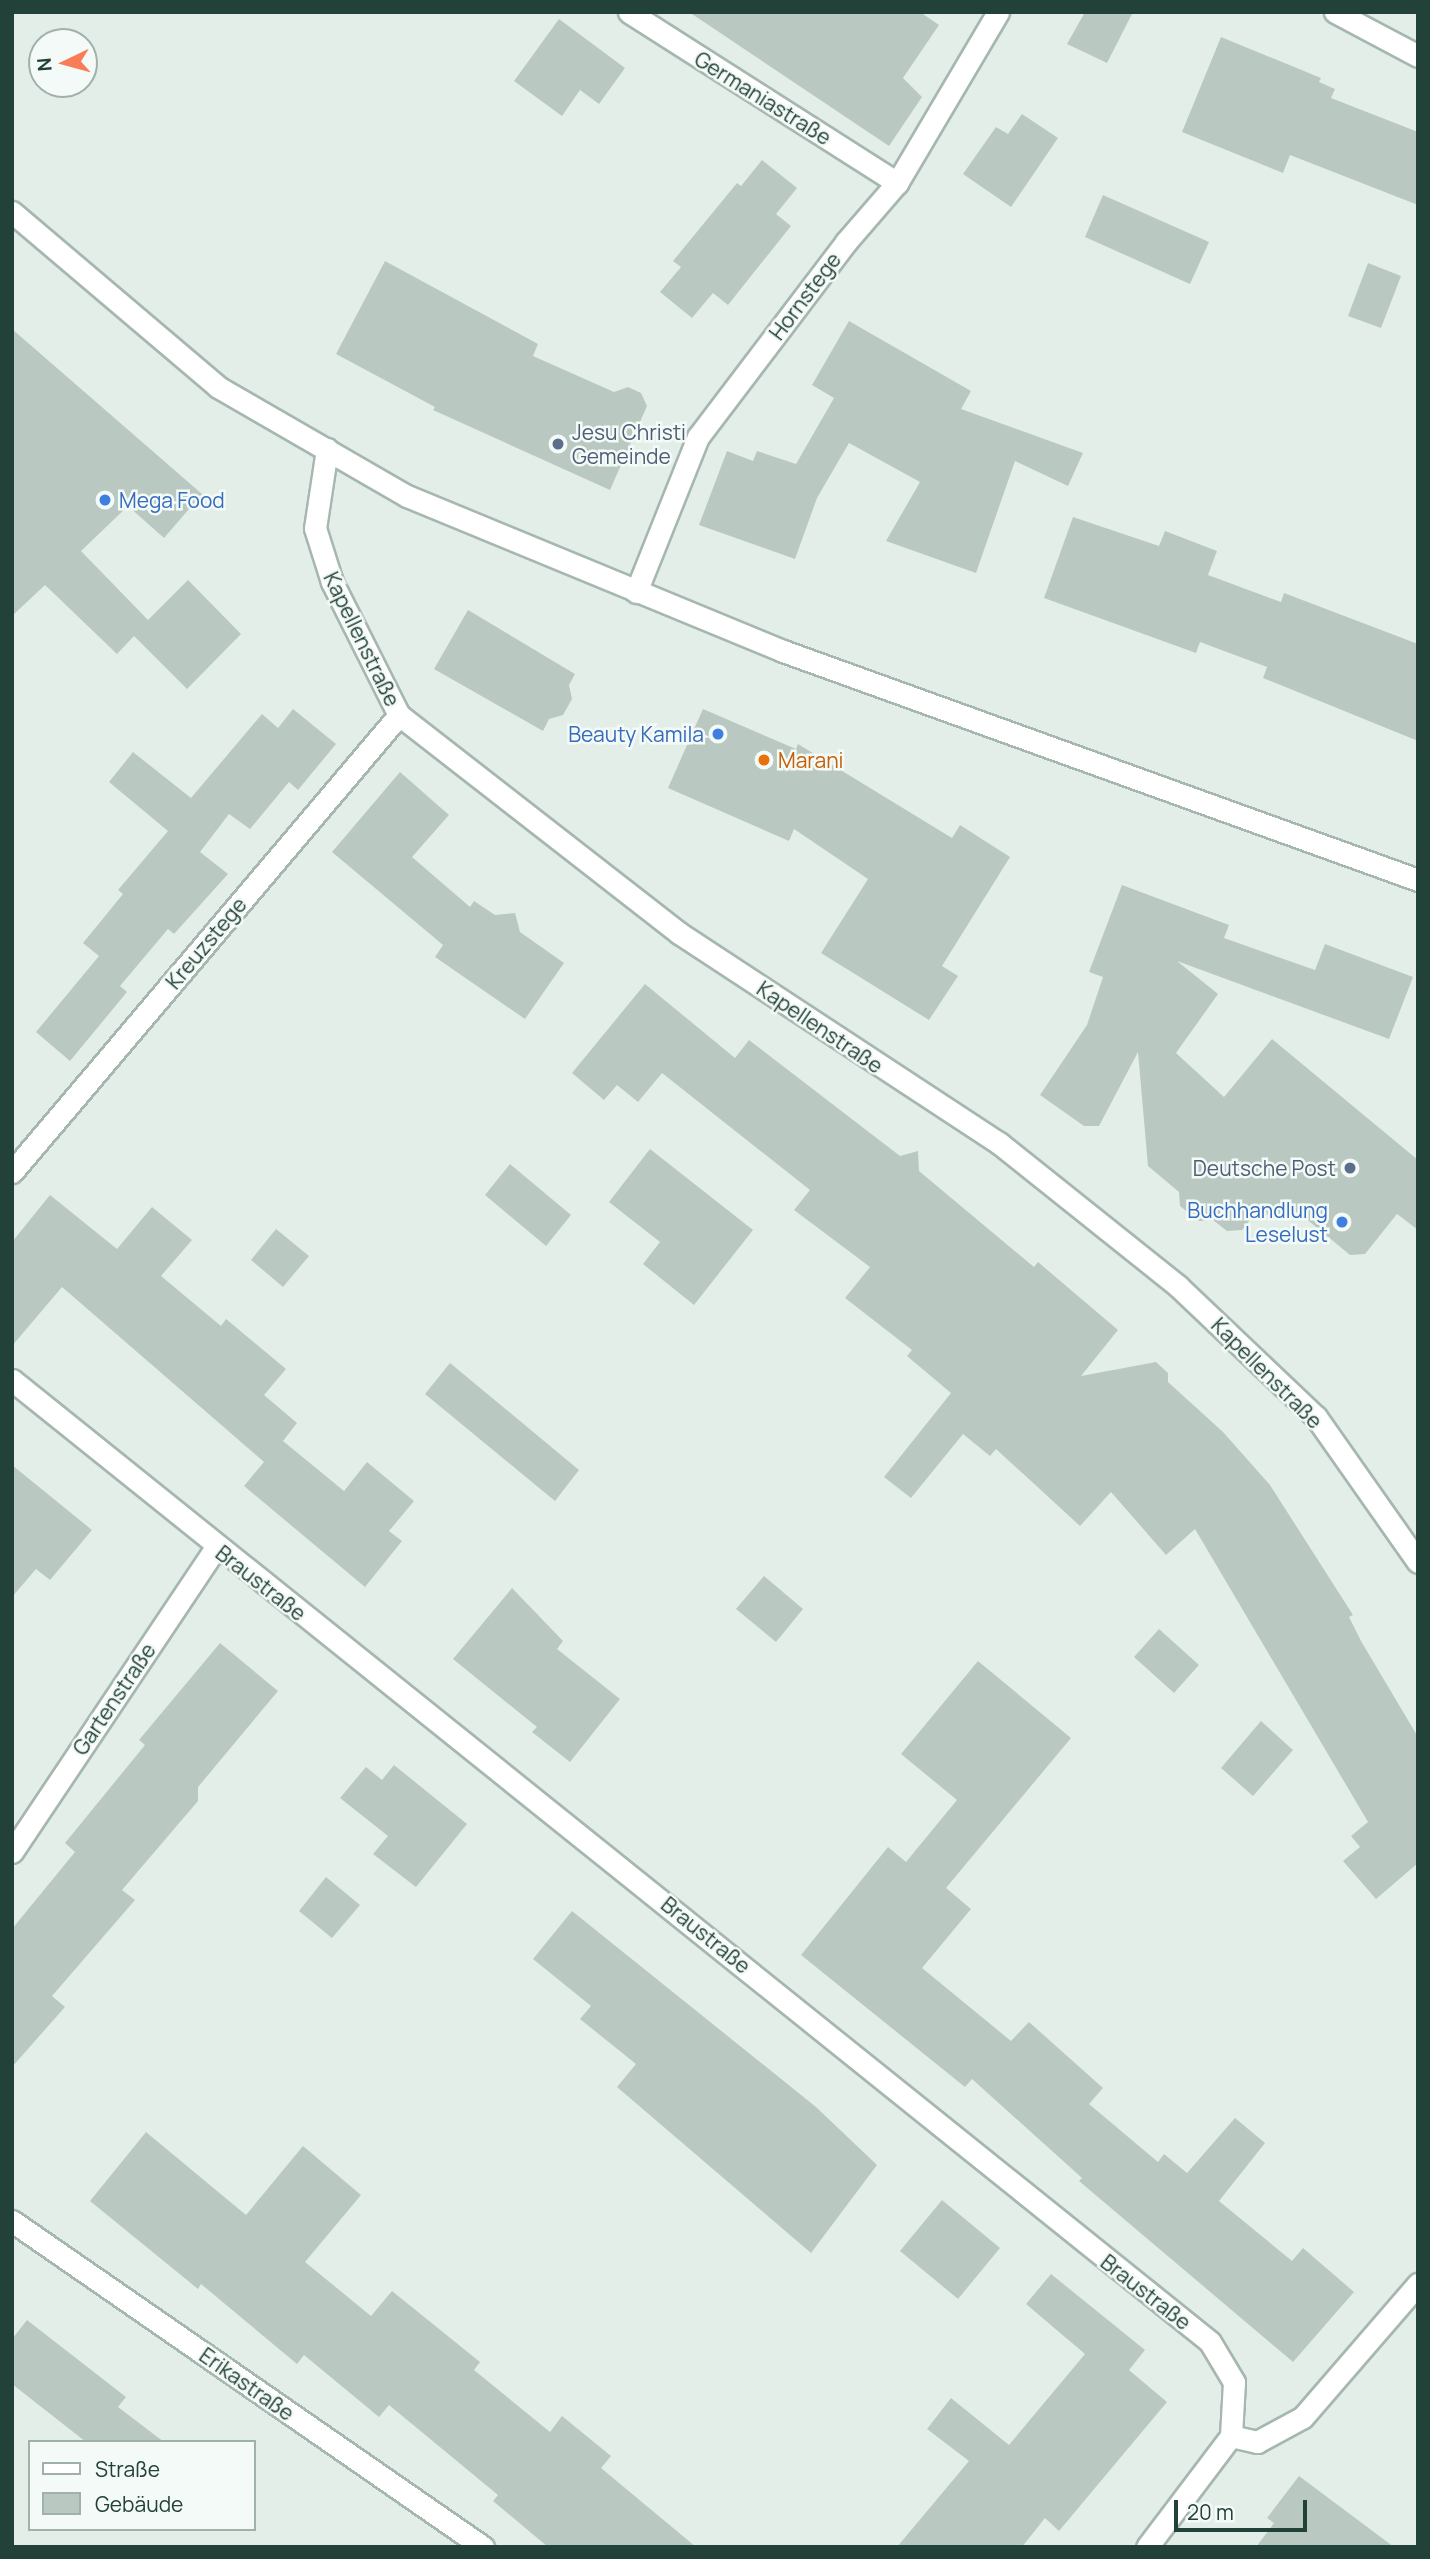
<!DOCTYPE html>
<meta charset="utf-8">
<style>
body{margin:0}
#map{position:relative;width:1430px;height:2559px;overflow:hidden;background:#e4eee9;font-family:Manrope,sans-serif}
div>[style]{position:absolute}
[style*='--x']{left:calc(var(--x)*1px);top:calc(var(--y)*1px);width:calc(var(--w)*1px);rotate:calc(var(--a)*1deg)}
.building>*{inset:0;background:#b9c9c2}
.roads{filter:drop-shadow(2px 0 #a6b7b0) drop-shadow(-2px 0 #a6b7b0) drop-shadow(0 2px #a6b7b0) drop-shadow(0 -2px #a6b7b0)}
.minor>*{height:21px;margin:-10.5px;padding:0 10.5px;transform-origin:10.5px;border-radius:10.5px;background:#fff}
.secondary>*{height:21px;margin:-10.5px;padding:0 10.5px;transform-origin:10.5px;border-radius:10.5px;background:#fff}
.dots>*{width:19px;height:19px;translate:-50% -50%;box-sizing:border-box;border:4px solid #f4faf7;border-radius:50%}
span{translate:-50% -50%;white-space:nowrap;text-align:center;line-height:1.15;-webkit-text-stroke:5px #f4faf7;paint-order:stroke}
.street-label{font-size:21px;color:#224138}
.service-label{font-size:21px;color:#4e5e75}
.left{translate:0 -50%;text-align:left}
.right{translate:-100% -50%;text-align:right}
.shop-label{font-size:21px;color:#366cbe}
.food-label{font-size:21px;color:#c56008}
.frame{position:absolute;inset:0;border:14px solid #224138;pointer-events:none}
.legend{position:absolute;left:28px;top:2440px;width:228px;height:91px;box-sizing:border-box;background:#f4faf7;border:2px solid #a0b0ab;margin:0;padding:9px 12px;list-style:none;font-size:21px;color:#224138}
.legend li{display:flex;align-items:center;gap:14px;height:35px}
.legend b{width:35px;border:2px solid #a0b0ab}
.north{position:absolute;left:28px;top:28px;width:70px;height:70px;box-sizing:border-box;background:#f4faf7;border:2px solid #a0b0ab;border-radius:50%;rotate:265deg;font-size:19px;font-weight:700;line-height:28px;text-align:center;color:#224138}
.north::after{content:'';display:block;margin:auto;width:24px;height:32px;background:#f87d57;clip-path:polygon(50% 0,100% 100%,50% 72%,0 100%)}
.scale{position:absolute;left:1174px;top:2500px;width:133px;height:32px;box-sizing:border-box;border:4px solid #224138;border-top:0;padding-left:9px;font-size:21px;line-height:24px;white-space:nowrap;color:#224138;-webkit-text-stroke:5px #f4faf7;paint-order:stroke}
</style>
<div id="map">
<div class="building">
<div style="clip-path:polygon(689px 12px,920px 12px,939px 25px,903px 78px,922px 97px,889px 146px)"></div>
<div style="clip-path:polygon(1085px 12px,1133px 12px,1107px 63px,1067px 44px)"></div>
<div style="clip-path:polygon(559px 19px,625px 68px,599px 104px,580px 90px,562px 116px,514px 81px)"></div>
<div style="clip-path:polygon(1221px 37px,1321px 78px,1319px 82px,1335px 89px,1331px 98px,1418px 132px,1418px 205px,1290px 155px,1283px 173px,1182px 132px)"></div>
<div style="clip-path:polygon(1022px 114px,1058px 138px,1011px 207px,963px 174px,996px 127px,1008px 134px)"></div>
<div style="clip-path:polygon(762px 160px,797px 188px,776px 214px,791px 226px,728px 305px,713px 293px,692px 318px,660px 292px,681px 267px,673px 261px,737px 183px,741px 186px)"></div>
<div style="clip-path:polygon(1103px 195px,1209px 242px,1190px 284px,1085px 237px)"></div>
<div style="clip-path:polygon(385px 261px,538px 344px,533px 356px,614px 392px,628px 387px,641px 393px,647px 406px,610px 490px,433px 410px,435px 407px,336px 354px)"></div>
<div style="clip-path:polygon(1368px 263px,1401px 276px,1381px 328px,1348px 316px)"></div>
<div style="clip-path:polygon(849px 321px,971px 391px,961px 409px,1083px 453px,1068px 486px,1015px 461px,976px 573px,886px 541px,920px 482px,849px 443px,817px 498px,795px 559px,699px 525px,727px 451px,753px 461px,757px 451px,796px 464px,834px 398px,812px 385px)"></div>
<div style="clip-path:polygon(12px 329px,202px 494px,164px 538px,128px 506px,81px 551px,148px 620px,188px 580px,241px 634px,187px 689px,134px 636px,117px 654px,45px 585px,12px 616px)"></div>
<div style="clip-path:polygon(1073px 517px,1159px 546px,1165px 531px,1217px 551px,1208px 575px,1281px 602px,1284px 593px,1418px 644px,1418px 741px,1263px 678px,1267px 667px,1200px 642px,1196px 653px,1044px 598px)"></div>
<div style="clip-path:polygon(468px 610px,575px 674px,569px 685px,572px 699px,563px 715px,549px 719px,543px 731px,434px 669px)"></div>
<div style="clip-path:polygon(293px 709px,336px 744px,298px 790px,289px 782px,250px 829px,229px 814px,200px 852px,228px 874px,174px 934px,168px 929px,120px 986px,127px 992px,70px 1061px,36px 1032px,99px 956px,83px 943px,123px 894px,118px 890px,168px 831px,109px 782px,133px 752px,191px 798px,262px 714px,278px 728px)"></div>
<div style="clip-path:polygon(703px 709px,796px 749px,798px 744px,952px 838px,960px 825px,1010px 857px,942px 966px,958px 976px,929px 1020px,821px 953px,868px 879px,794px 829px,789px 841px,668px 788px)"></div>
<div style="clip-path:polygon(400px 772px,449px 815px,412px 857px,470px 907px,474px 901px,495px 915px,515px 913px,520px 932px,564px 963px,525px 1019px,435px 957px,443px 945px,332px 852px)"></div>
<div style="clip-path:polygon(1122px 885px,1229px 925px,1224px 938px,1315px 970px,1325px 944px,1413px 977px,1389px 1039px,1177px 961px,1218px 994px,1176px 1053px,1224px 1097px,1272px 1039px,1418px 1160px,1418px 1230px,1397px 1214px,1365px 1254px,1350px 1255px,1298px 1212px,1253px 1216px,1242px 1230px,1227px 1231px,1213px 1220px,1199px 1221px,1180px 1206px,1179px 1192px,1148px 1166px,1138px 1052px,1099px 1126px,1084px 1126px,1040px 1095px,1087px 1025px,1103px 977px,1089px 972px)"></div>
<div style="clip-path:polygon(645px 984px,735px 1058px,749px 1040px,900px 1156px,918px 1151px,919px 1171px,1034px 1267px,1038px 1262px,1118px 1330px,1081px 1376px,1156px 1362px,1168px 1373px,1168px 1382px,1223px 1432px,1270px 1485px,1353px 1615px,1349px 1617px,1361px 1641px,1418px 1737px,1418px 1863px,1376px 1899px,1343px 1861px,1360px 1847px,1351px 1836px,1368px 1822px,1195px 1529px,1166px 1555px,1111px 1492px,1080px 1526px,996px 1449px,990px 1456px,963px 1434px,911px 1498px,884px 1477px,951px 1393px,907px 1356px,912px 1350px,845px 1298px,870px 1267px,794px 1210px,810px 1190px,662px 1073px,638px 1102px,617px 1085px,604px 1100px,572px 1073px)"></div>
<div style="clip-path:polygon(650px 1149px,753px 1230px,694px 1305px,643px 1264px,660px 1242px,609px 1202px)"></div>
<div style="clip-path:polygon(510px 1164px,571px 1215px,546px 1246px,485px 1195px)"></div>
<div style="clip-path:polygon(50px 1195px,117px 1249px,152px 1207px,192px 1240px,161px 1276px,221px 1326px,226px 1319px,286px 1369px,264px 1395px,297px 1423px,283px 1441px,344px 1491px,367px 1462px,414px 1501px,389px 1531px,402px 1541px,365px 1587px,244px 1486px,264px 1462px,62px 1287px,12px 1346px,12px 1242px)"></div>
<div style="clip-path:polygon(276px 1229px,309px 1256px,283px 1287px,251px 1260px)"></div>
<div style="clip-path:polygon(450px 1363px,579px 1470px,555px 1501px,425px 1394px)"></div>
<div style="clip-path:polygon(12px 1465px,92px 1530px,50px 1580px,36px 1569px,12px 1597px)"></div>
<div style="clip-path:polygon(764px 1576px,803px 1609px,776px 1642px,736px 1609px)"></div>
<div style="clip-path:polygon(512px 1588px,563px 1641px,557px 1649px,620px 1699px,570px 1762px,532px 1732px,537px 1727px,453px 1659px)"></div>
<div style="clip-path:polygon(1159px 1629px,1199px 1665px,1174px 1693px,1134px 1657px)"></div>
<div style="clip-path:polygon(220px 1643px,278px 1691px,198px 1787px,198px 1801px,122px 1890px,135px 1900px,52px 1996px,65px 2007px,12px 2067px,12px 1929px,75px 1852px,65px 1843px,145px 1745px,139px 1740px)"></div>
<div style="clip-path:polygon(978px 1661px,1071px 1738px,946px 1888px,971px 1909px,922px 1968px,1011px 2041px,1029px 2022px,1103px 2088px,1089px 2104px,1158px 2162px,1164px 2154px,1187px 2173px,1235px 2118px,1265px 2143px,1219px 2201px,1292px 2261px,1303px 2248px,1354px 2292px,1293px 2362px,1079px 2181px,1082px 2178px,972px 2079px,965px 2087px,801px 1955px,888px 1847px,906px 1862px,957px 1800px,901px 1754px)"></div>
<div style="clip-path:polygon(1261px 1721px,1293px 1750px,1253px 1796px,1221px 1768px)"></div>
<div style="clip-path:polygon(394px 1765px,467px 1824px,416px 1887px,373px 1854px,388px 1836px,340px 1798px,366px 1767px,382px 1780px)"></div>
<div style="clip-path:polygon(326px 1877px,360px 1905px,332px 1938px,299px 1911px)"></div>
<div style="clip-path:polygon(572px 1911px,816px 2107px,877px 2165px,811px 2253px,617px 2087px,636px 2064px,580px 2019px,591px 2006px,533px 1959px)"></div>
<div style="clip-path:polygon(146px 2132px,246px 2215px,303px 2146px,361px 2195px,305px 2262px,371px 2316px,392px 2291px,480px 2362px,474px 2370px,550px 2432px,562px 2416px,611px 2456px,601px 2468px,696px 2547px,548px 2547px,493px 2501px,498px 2495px,389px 2405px,379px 2417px,304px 2355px,297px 2364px,201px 2284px,198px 2289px,90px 2201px)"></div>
<div style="clip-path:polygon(942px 2200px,1000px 2248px,958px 2299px,900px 2251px)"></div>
<div style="clip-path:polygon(1051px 2274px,1145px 2350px,1129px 2370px,1167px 2402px,1059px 2531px,1045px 2518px,1022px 2547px,897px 2547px,969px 2461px,927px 2429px,951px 2398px,1009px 2445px,1085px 2354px,1026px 2304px)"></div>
<div style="clip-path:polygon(27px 2320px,126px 2397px,118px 2407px,164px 2442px,86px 2442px,12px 2384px,12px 2339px)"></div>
<div style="clip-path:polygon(1299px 2476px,1394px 2547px,1256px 2547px,1274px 2523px,1267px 2518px)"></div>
</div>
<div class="roads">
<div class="minor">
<div style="--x:629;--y:12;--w:318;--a:32.5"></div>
<div style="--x:1335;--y:12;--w:94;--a:27.9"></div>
<div style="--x:327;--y:449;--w:80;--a:98.6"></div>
<div style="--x:315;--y:528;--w:57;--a:72.5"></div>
<div style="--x:332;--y:582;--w:149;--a:63.3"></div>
<div style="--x:399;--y:715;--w:355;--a:37.9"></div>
<div style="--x:679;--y:933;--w:383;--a:33.3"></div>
<div style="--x:999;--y:1143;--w:229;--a:38.6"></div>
<div style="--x:1178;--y:1286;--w:190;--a:43.5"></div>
<div style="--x:1316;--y:1417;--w:177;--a:54.9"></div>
<div style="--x:636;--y:592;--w:167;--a:-68.2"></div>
<div style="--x:698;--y:437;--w:245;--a:-52.8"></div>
<div style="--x:846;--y:242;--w:78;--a:-49.2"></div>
<div style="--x:897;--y:183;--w:199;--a:-59.4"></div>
<div style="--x:12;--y:1172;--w:599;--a:-49.74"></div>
<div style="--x:12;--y:1380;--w:1536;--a:38.76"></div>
<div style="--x:1210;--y:2342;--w:47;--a:59"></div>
<div style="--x:1234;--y:2382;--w:54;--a:93.2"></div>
<div style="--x:1231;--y:2436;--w:139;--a:127.1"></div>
<div style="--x:12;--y:1852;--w:367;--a:-56.2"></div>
<div style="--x:12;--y:2221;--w:573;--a:34.69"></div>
<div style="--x:1231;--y:2436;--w:27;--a:13"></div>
<div style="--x:1257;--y:2442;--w:52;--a:-28.5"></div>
<div style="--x:1303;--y:2417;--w:176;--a:-49.2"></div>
</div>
<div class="secondary">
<div style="--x:12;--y:212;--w:270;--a:40.3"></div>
<div style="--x:218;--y:387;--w:218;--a:30"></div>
<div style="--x:407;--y:496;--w:407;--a:22.4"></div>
<div style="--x:783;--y:651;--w:675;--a:19.83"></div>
</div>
</div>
<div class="dots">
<div style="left:558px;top:444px;background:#5c6f8a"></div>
<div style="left:105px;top:500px;background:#3f7fe0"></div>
<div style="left:718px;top:734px;background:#3f7fe0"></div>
<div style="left:764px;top:760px;background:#e8710a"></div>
<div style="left:1350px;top:1168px;background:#5c6f8a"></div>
<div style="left:1342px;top:1222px;background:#3f7fe0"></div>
</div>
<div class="street-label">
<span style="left:763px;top:98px;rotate:32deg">Germaniastraße</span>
<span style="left:805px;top:296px;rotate:-53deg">Hornstege</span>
<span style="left:362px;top:639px;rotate:64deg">Kapellenstraße</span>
<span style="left:206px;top:943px;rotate:-50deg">Kreuzstege</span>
<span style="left:820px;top:1027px;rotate:34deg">Kapellenstraße</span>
<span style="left:1267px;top:1373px;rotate:45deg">Kapellenstraße</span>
<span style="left:261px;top:1583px;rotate:38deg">Braustraße</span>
<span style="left:114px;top:1699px;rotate:-56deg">Gartenstraße</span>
<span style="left:706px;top:1935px;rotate:39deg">Braustraße</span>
<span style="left:1146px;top:2292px;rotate:38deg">Braustraße</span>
<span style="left:247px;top:2384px;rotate:35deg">Erikastraße</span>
</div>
<div class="service-label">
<span class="left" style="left:572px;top:444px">Jesu Christi<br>Gemeinde</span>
<span class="right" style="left:1336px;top:1168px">Deutsche Post</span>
</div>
<div class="shop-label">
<span class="left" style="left:119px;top:500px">Mega Food</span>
<span class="right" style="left:704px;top:734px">Beauty Kamila</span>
<span class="right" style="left:1328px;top:1222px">Buchhandlung<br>Leselust</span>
</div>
<div class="food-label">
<span class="left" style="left:778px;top:760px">Marani</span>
</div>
<div class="frame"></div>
<ul class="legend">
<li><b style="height:9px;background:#fff"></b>Straße</li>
<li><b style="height:19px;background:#b9c9c2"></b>Gebäude</li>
</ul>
<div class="north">N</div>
<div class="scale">20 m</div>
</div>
